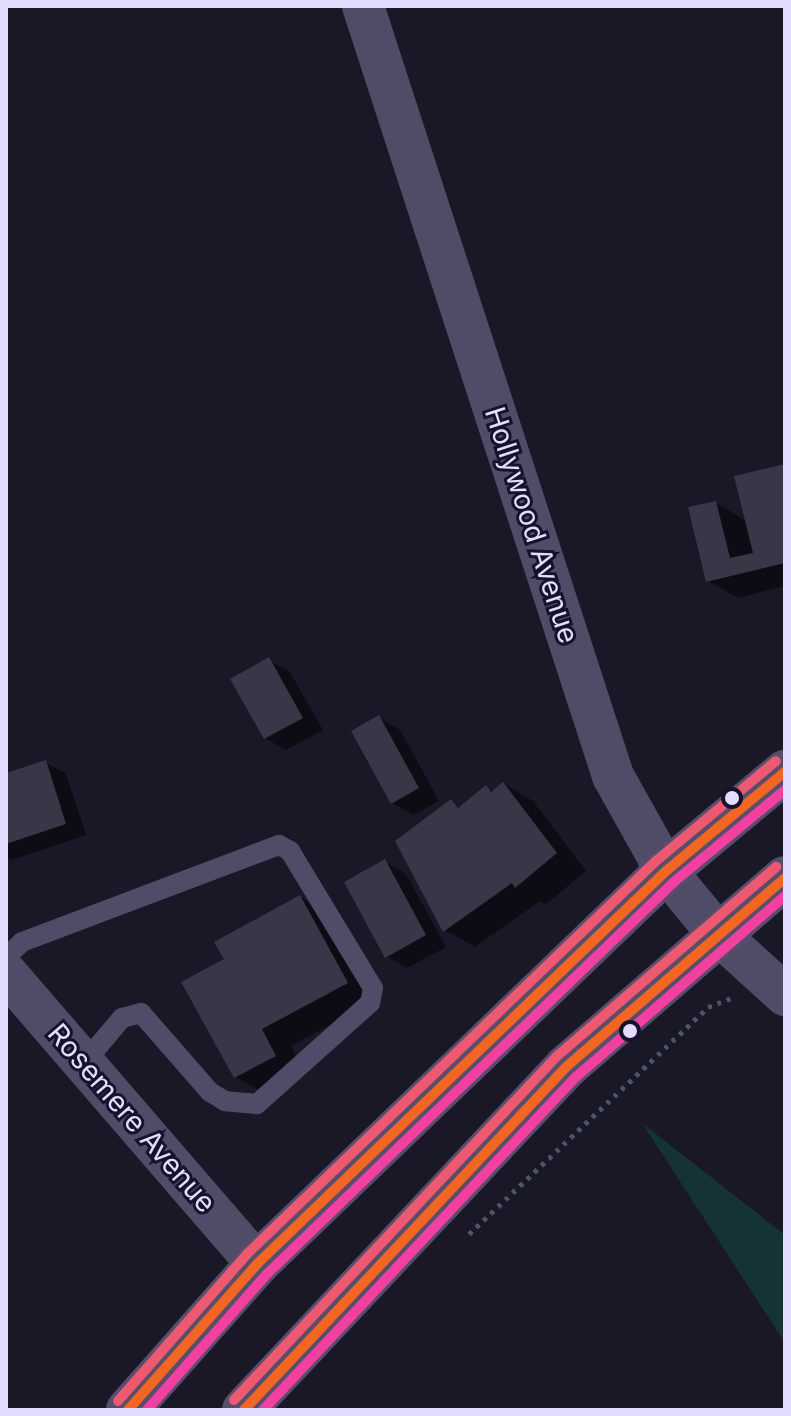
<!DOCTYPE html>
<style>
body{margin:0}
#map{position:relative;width:791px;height:1416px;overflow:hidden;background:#1a1726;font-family:Inter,sans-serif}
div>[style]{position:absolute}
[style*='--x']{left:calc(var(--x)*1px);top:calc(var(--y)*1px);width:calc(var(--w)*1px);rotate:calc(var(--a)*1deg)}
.green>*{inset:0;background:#153234}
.shadow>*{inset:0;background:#0007}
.building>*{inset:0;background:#3a3647}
.path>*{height:5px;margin-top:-2.5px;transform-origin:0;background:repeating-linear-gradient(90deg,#495667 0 4px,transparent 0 10px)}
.service>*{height:20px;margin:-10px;padding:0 10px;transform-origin:10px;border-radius:10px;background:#4f4c67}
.minor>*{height:42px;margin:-21px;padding:0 21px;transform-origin:21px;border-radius:21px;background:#4f4c67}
.primary>*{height:44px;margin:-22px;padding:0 22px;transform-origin:22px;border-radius:22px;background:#584d6b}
.bus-1>*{height:10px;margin:-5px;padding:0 5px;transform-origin:5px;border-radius:5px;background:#f26522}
.bus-2>*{height:10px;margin:-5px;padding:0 5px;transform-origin:5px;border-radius:5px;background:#f240a1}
.bus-3>*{height:10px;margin:-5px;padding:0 5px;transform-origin:5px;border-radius:5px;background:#ec5970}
.dots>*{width:22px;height:22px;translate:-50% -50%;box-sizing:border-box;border:4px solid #17112c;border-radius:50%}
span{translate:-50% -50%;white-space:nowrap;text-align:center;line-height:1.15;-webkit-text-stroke:6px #17112c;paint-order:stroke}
.street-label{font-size:28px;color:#e2dcff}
.frame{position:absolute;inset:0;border:8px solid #e2dcff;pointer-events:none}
</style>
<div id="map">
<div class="green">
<div style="clip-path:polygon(642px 1123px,785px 1235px,785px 1343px)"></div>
</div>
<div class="shadow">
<div style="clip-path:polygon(785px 466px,785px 561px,780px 562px,785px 565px,785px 586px,738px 598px,708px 581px,716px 503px,747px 521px)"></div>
<div style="clip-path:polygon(269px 660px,290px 672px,323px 730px,286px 750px,265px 738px)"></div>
<div style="clip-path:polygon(379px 718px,400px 730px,439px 801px,413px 815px,392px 803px)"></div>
<div style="clip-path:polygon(45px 762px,66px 774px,86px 835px,12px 860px,6px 856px,6px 775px)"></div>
<div style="clip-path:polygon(504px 784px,533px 801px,586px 871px,546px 904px,540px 901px,475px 947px,445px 930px,451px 802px,461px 808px,486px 788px,494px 792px)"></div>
<div style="clip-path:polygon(385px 862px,406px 874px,446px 947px,407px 968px,386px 956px)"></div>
<div style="clip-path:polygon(300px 897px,330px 915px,376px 1000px,291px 1046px,305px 1073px,265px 1094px,236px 1077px,226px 960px)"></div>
</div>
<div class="building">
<div style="clip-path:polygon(785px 464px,785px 563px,706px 582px,688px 507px,716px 501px,730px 558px,753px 553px,734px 476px)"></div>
<div style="clip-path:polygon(269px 657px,303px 718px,264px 739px,230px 679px)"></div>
<div style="clip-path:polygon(379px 715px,419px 788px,391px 804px,351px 731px)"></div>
<div style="clip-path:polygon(46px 760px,66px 824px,6px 844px,6px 773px)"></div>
<div style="clip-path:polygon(503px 782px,557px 853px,515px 888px,512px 883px,443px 932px,395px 841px,451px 799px,458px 808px,486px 785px,491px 792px)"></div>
<div style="clip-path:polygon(385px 859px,426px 935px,385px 958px,344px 882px)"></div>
<div style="clip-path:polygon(300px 895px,348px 983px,262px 1029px,276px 1056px,234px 1078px,181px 982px,224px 959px,214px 942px)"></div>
</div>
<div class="path">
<div style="--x:469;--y:1234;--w:330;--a:-43.5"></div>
<div style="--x:708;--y:1007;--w:28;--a:-21"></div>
</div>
<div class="service">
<div style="--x:6;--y:957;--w:22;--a:-43"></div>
<div style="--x:22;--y:942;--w:275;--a:-20.7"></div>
<div style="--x:279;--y:845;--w:13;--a:29"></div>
<div style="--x:290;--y:851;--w:160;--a:58.8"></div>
<div style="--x:373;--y:988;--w:15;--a:101"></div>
<div style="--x:370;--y:1003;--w:152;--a:138.2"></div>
<div style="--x:257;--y:1104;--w:32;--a:-175"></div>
<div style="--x:225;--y:1101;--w:17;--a:-149"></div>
<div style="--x:210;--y:1092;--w:105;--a:-131.1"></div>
<div style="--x:141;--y:1013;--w:20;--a:165"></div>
<div style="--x:122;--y:1018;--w:59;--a:130.2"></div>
</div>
<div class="minor">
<div style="--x:363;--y:6;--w:810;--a:72.01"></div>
<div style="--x:613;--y:776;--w:109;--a:60.8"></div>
<div style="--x:666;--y:871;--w:82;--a:50.5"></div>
<div style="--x:718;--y:934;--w:91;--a:42.3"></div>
<div style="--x:6;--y:973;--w:384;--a:49.2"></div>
</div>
<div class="primary">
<div style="--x:128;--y:1410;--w:195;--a:-48.5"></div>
<div style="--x:257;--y:1264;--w:567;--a:-43.86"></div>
<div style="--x:666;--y:871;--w:155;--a:-39.8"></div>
<div style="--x:244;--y:1410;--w:470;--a:-46.8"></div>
<div style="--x:566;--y:1067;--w:289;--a:-40.8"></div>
</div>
<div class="bus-1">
<div style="--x:128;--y:1410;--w:195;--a:-48.5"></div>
<div style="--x:257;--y:1264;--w:567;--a:-43.86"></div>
<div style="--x:666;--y:871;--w:155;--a:-39.8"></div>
<div style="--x:244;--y:1410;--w:470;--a:-46.8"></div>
<div style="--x:566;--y:1067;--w:289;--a:-40.8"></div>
</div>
<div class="bus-2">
<div style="--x:147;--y:1410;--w:181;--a:-48.6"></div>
<div style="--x:267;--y:1274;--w:566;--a:-43.93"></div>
<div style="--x:675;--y:881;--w:143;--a:-39.6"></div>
<div style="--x:263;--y:1410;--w:457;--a:-46.8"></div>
<div style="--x:576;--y:1077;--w:276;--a:-40.9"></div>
</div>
<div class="bus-3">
<div style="--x:234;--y:1400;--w:470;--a:-46.8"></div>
<div style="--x:556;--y:1057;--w:291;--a:-40.8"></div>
<div style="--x:118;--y:1401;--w:196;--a:-48.7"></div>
<div style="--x:247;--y:1254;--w:567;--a:-43.86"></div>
<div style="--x:656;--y:861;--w:156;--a:-39.8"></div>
</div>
<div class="dots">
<div style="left:732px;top:798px;background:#e2dcff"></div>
<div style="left:630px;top:1031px;background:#e2dcff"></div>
</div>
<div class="street-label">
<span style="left:532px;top:525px;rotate:72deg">Hollywood Avenue</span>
<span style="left:132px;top:1118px;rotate:49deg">Rosemere Avenue</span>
</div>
<div class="frame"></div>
</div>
